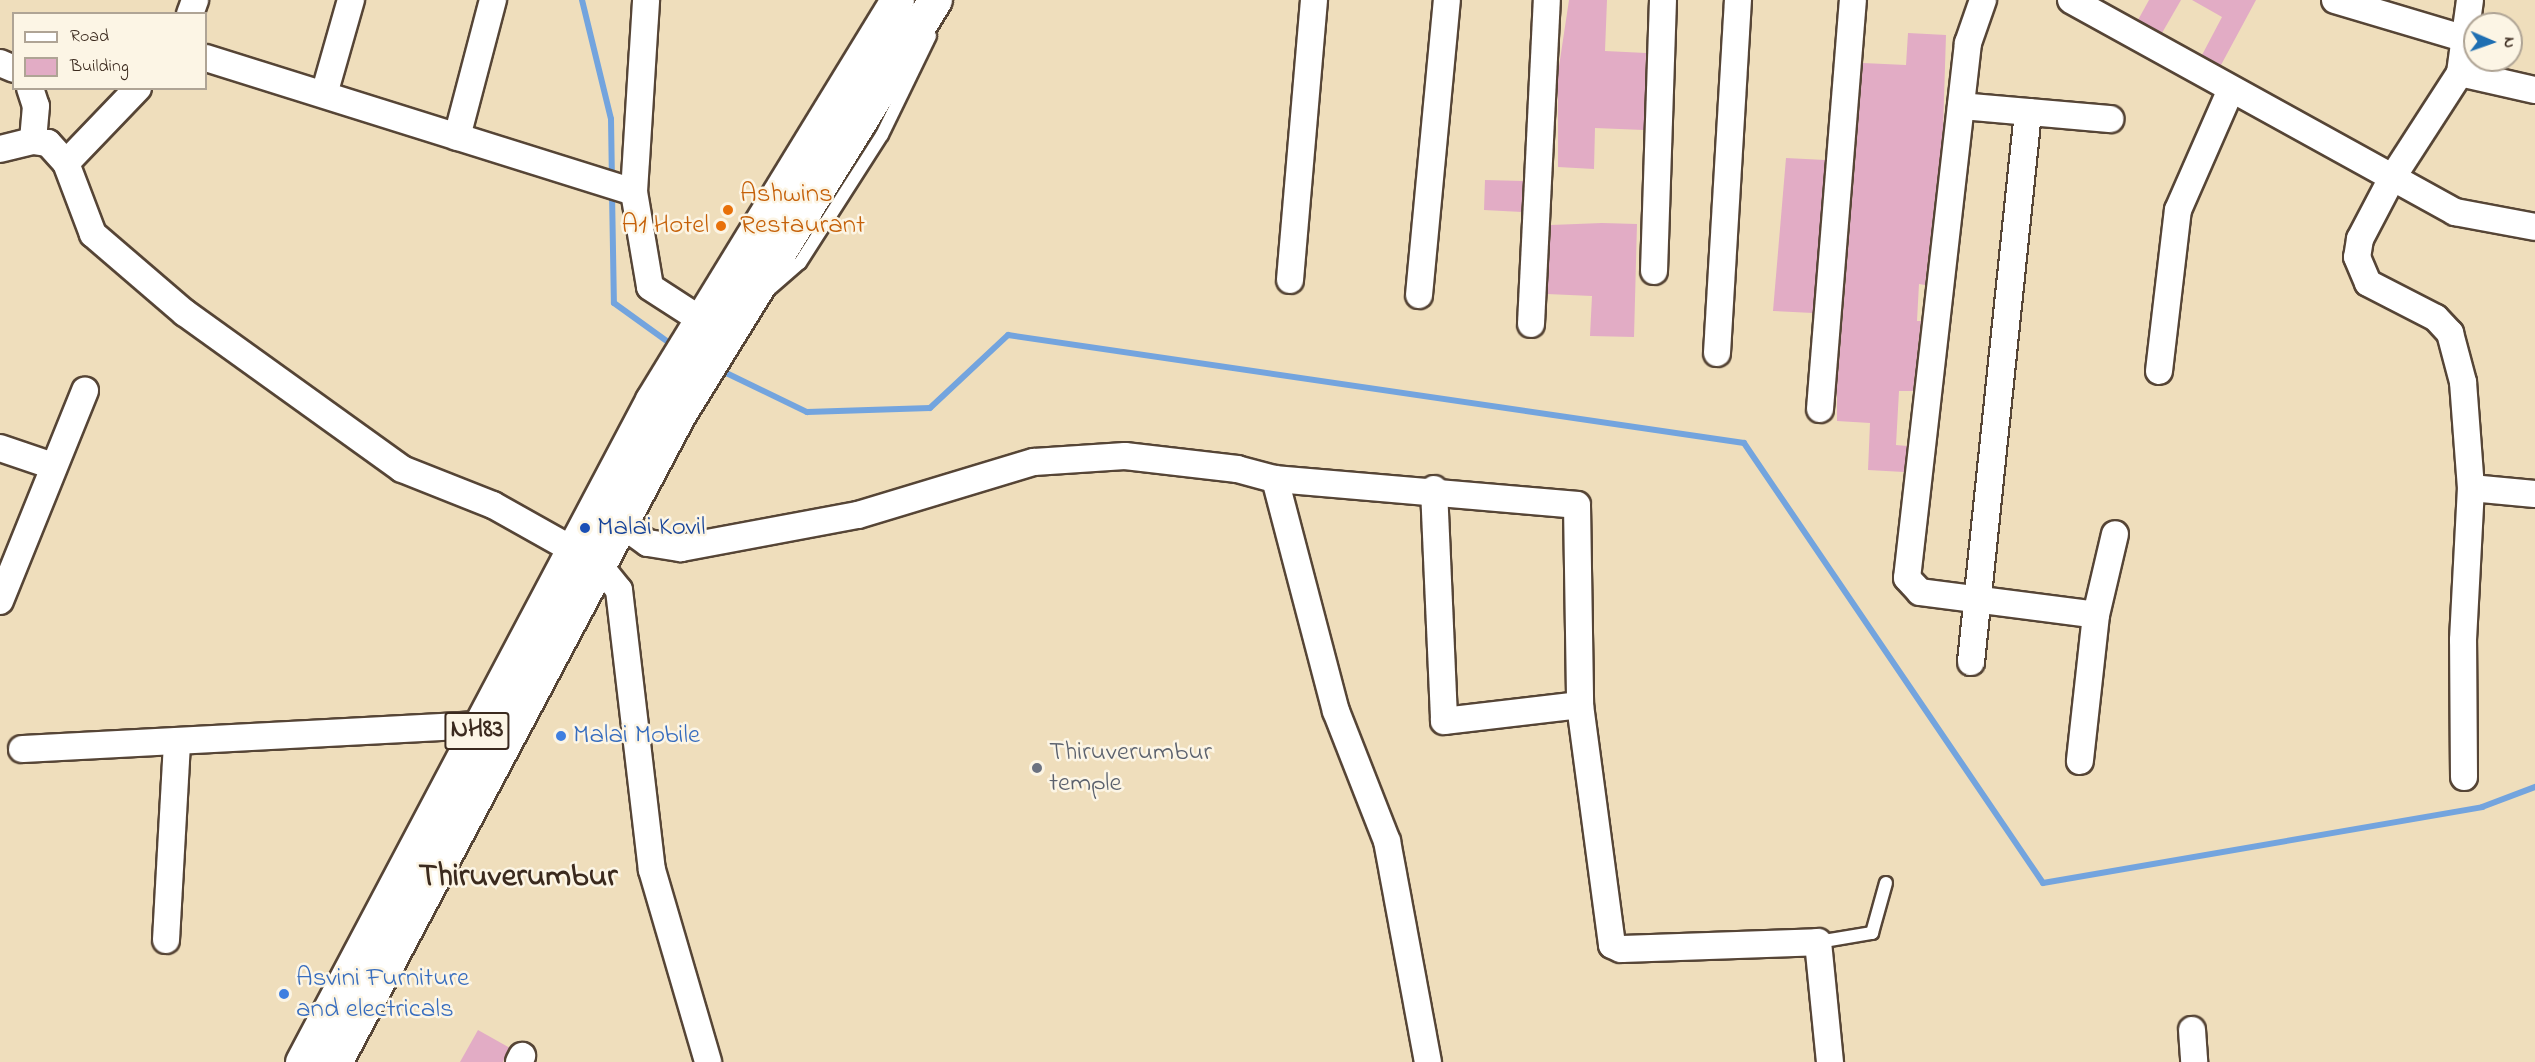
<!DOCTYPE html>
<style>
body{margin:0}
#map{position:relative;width:2535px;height:1062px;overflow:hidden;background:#efdebc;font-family:"Indie Flower",sans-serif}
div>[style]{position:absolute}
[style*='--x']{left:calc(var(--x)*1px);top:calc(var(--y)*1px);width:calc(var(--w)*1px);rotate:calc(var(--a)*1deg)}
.stream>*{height:6px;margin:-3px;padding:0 3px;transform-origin:3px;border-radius:3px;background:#73a4de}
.building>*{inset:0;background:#e2acc5}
.roads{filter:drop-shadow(2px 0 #564536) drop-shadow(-2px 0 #564536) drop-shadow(0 2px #564536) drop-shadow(0 -2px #564536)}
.lane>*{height:12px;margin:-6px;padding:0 6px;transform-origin:6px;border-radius:6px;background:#fff}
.street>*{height:26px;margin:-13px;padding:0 13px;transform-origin:13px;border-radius:13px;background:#fff}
.highway>*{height:33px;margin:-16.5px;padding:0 16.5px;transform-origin:16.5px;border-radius:16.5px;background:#fff}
.dots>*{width:16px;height:16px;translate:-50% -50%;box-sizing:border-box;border:3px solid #fcf5e5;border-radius:50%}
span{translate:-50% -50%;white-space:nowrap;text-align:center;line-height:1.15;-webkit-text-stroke:5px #fcf5e5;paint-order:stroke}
.shield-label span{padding:2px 4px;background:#fcf5e5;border:2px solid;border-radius:4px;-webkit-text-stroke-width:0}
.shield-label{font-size:26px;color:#3b2a1e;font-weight:700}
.food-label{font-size:27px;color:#c56008}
.left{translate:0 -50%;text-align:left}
.right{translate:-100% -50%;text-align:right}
.transit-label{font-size:27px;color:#164399}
.shop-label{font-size:27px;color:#366cbe}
.worship-label{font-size:27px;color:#5b616d}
.district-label{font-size:33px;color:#3b2a1e;font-weight:700}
.legend{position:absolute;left:12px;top:12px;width:195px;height:78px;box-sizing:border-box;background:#fcf5e5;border:2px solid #afa495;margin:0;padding:8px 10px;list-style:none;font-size:18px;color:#3b2a1e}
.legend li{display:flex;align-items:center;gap:12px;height:30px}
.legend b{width:30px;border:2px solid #afa495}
.north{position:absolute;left:2463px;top:12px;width:60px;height:60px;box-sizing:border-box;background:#fcf5e5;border:2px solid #afa495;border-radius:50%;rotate:92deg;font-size:16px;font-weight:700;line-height:24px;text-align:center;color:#3b2a1e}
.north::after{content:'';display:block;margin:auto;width:21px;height:27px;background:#1f6fb2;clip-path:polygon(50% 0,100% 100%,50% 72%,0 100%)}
</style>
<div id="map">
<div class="stream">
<div style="--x:582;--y:0;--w:122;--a:76.3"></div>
<div style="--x:611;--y:119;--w:61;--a:89.1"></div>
<div style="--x:612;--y:193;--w:110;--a:89"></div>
<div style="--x:614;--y:303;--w:75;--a:35.8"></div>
<div style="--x:718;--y:369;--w:99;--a:25.8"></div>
<div style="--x:807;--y:412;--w:123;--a:-1.9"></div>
<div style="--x:930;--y:408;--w:107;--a:-43.1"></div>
<div style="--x:1008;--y:335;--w:744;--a:8.35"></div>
<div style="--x:1744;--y:443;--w:532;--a:55.8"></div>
<div style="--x:2043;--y:883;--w:446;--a:-9.8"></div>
<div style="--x:2482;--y:807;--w:57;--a:-20.7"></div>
</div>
<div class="building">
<div style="clip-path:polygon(1569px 0,1607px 0,1605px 51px,1646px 53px,1644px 130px,1595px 128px,1594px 169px,1558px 167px,1558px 73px)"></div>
<div style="clip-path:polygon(2149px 0,2181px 0,2162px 33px,2138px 20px)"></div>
<div style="clip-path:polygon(2192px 0,2256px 0,2221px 65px,2202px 55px,2222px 17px)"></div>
<div style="clip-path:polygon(1908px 33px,1946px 35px,1943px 130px,1925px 285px,1919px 284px,1917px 321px,1921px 321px,1913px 391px,1899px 391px,1896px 445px,1907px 446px,1904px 472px,1868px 470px,1870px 423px,1837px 421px,1837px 387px,1863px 63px,1906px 65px)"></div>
<div style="clip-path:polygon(1786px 158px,1825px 160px,1813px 313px,1773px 311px)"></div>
<div style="clip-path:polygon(1485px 180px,1523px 181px,1522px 212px,1484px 210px)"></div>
<div style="clip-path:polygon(1602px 223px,1637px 224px,1634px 337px,1590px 336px,1592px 296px,1547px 294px,1551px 225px)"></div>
<div style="clip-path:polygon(478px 1030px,510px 1048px,503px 1062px,460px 1062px)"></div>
</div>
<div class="roads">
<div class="lane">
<div style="--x:771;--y:288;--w:38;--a:-41"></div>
<div style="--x:800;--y:263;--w:152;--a:-57.4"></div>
<div style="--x:882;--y:135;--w:110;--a:-64.1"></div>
<div style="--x:1818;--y:942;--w:55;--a:-9.5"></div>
<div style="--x:1872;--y:933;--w:52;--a:-74.4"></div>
</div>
<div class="street">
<div style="--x:1983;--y:0;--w:46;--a:109.2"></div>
<div style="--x:1968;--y:43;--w:538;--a:96.5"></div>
<div style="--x:1907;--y:578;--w:19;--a:47"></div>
<div style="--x:1920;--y:592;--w:177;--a:7.4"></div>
<div style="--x:2096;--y:615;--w:147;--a:96.3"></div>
<div style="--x:2071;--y:0;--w:439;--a:28.9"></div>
<div style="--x:2455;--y:212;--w:81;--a:10.6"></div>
<div style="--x:2335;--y:0;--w:137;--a:16.6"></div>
<div style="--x:2470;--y:0;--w:74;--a:97.8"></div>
<div style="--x:2460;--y:73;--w:77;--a:12.8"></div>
<div style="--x:190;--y:14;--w:15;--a:-70"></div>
<div style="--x:206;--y:58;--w:448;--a:17.4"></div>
<div style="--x:634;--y:192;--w:96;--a:80.4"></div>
<div style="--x:650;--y:287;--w:61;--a:32.9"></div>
<div style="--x:0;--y:63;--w:15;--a:23"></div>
<div style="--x:2460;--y:73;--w:125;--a:122.9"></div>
<div style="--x:2392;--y:178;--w:69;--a:117.7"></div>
<div style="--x:2360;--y:239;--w:18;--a:99"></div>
<div style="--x:2357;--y:257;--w:28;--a:67"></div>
<div style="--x:2368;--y:283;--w:76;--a:27.2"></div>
<div style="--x:2436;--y:318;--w:21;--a:47"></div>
<div style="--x:2450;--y:333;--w:51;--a:75.1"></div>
<div style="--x:2463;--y:382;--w:106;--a:85.7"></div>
<div style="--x:2471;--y:488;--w:64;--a:5.4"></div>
<div style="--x:30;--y:88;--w:19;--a:72"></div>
<div style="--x:36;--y:106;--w:35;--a:95"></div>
<div style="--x:325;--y:91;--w:95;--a:-74.1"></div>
<div style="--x:1961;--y:106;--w:150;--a:5"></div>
<div style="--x:457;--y:137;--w:142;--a:-75.3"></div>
<div style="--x:0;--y:149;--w:34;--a:-14"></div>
<div style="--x:33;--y:141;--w:15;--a:8"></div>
<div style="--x:48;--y:143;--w:27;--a:48"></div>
<div style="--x:66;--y:163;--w:76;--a:69.2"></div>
<div style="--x:93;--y:234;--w:121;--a:40.7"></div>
<div style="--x:185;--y:313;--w:267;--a:35.7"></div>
<div style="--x:402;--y:469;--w:98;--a:21.6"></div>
<div style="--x:493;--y:505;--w:120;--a:29.3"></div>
<div style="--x:598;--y:564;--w:33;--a:51"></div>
<div style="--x:619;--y:590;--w:282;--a:83.3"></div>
<div style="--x:652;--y:870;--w:200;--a:73.7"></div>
<div style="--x:66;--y:163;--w:104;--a:-46.2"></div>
<div style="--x:634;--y:192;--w:192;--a:-86.4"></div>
<div style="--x:1654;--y:271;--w:271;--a:-88.1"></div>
<div style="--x:1290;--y:280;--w:281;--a:-85.1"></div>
<div style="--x:1419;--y:295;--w:296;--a:-84.6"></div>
<div style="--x:1531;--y:324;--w:324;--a:-87.2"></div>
<div style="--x:1717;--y:353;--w:354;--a:-86.6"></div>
<div style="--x:2159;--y:371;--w:162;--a:-83.3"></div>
<div style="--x:2178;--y:210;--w:132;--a:-66.3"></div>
<div style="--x:1820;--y:409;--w:410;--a:-85.4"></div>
<div style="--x:0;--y:448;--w:56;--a:18.8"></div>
<div style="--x:1275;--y:479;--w:303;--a:4.9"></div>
<div style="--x:1577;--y:505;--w:200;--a:89.1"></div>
<div style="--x:1580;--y:705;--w:242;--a:82.4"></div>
<div style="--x:1612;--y:945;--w:10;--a:24"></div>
<div style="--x:1621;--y:949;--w:197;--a:-2"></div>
<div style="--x:1818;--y:942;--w:121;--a:84.3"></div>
<div style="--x:1434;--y:489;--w:232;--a:87.5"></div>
<div style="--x:1444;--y:721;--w:137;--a:-6.7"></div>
<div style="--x:620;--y:523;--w:34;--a:36"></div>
<div style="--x:648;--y:543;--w:33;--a:9"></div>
<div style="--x:681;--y:548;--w:180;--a:-10.6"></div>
<div style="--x:858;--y:515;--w:184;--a:-16.8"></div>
<div style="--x:1034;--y:462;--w:91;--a:-3.8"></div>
<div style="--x:1125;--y:456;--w:113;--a:6.6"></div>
<div style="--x:1237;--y:469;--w:39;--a:15"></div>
<div style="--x:1275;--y:479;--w:240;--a:75.3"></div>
<div style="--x:1336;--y:711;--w:140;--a:68.6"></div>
<div style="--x:1387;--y:841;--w:225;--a:79.5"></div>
<div style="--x:0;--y:601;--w:227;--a:-68"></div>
<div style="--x:2096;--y:615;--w:83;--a:-76.8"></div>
<div style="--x:1971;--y:662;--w:553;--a:-84.08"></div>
<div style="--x:22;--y:749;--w:459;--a:-3"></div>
<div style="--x:2464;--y:777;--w:137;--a:-90.4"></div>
<div style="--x:2463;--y:640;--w:152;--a:-87"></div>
<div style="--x:166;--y:940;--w:199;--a:-86.8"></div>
<div style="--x:2192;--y:1030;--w:32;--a:86"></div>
<div style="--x:519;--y:1062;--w:7;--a:-63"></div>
</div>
<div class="highway">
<div style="--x:302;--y:1062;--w:749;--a:-62.13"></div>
<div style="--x:652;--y:400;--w:469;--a:-58.5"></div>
<div style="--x:335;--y:1062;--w:734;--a:-62.04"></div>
<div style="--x:679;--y:414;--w:487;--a:-58.3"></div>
</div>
</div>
<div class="dots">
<div style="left:728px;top:210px;background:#e8710a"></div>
<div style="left:721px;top:226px;background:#e8710a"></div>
<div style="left:585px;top:528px;background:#1a4fb4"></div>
<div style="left:561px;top:736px;background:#3f7fe0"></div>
<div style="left:1037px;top:768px;background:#6b7280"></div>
<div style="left:284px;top:994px;background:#3f7fe0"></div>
</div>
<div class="shield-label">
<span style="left:477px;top:731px">NH83</span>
</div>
<div class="food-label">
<span class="left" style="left:740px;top:210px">Ashwins<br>Restaurant</span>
<span class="right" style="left:709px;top:226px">A1 Hotel</span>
</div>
<div class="transit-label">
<span class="left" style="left:597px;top:528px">Malai Kovil</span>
</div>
<div class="shop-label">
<span class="left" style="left:573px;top:736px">Malai Mobile</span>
<span class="left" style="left:296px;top:994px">Asvini Furniture<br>and electricals</span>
</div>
<div class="worship-label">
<span class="left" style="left:1049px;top:768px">Thiruverumbur<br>temple</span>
</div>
<div class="district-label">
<span style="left:518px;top:878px">Thiruverumbur</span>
</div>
<ul class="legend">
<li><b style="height:8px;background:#fff"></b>Road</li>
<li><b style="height:16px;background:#e2acc5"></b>Building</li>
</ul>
<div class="north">N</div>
</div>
